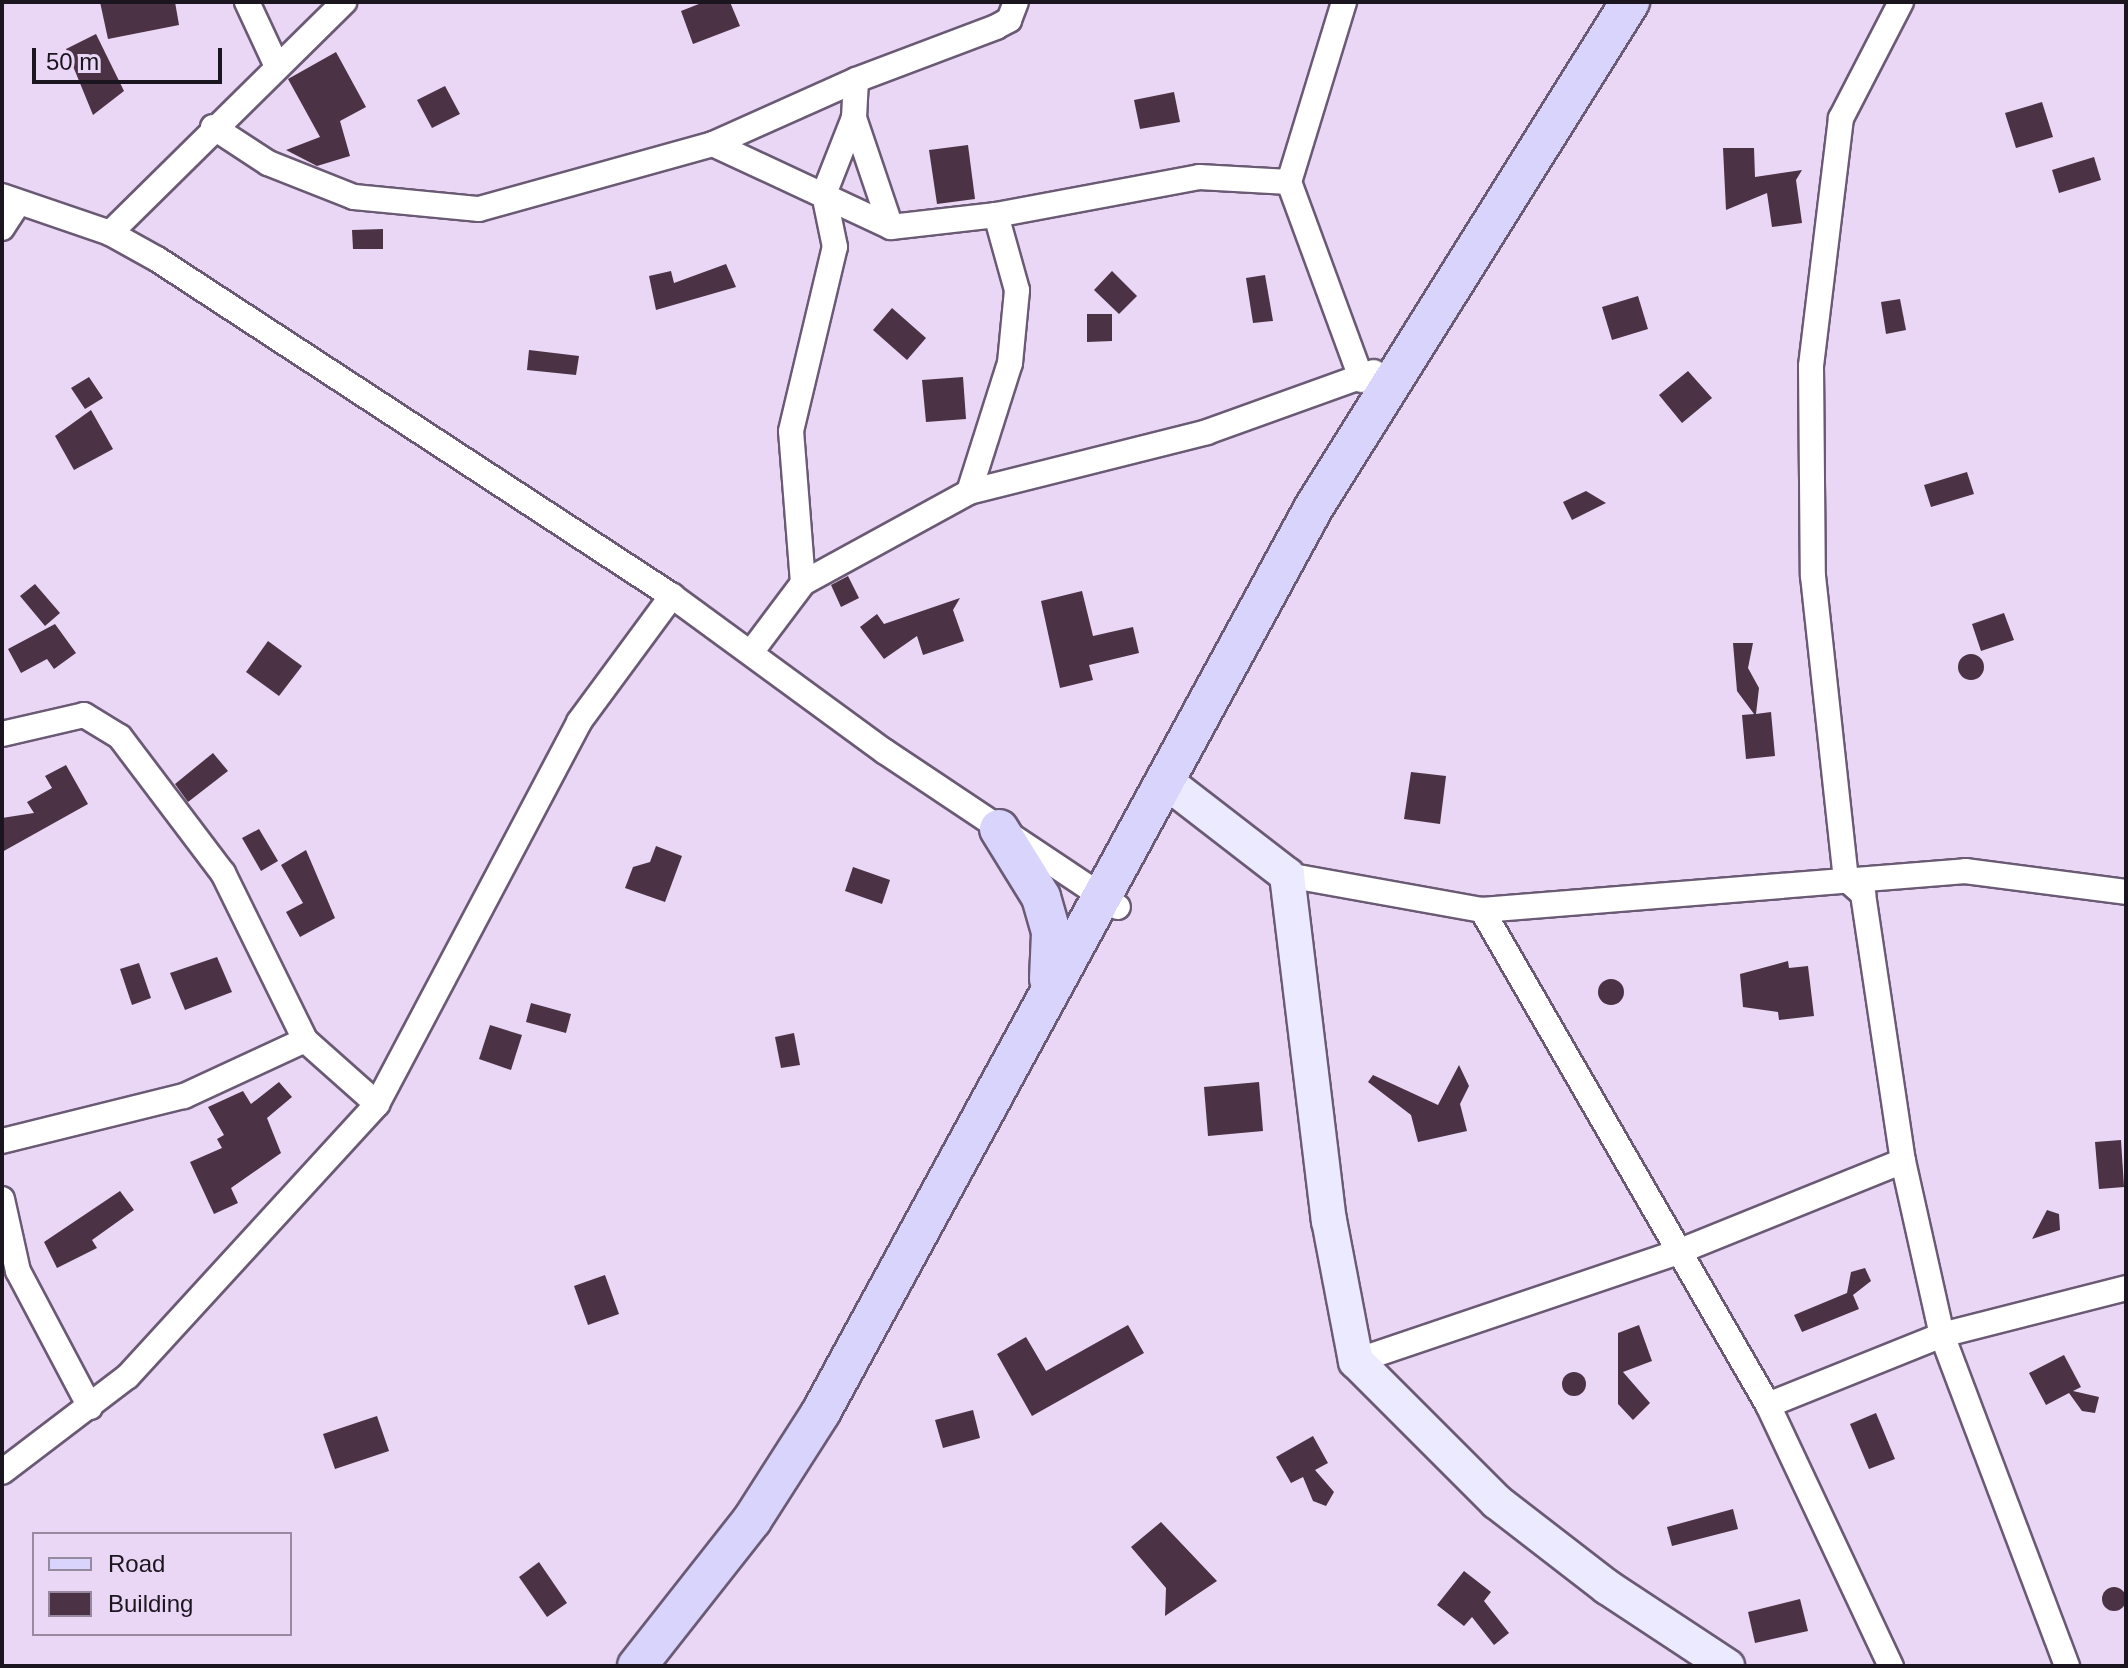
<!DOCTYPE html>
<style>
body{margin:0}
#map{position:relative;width:2128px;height:1668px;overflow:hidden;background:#ead7f5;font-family:Arial,sans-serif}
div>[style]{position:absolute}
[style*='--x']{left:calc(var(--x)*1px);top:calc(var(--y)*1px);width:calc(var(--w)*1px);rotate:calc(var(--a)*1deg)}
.building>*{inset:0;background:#4b3244}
.round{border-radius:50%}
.roads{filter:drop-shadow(2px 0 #6a5a74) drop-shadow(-2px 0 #6a5a74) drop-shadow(0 2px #6a5a74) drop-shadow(0 -2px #6a5a74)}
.street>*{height:24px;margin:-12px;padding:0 12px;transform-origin:12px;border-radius:12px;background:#fff}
.secondary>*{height:34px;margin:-17px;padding:0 17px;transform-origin:17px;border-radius:17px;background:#eceafe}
.primary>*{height:38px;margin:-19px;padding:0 19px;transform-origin:19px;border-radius:19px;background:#d9d4fc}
span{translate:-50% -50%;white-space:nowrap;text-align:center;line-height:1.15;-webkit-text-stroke:8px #ead7f5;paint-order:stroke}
.frame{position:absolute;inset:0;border:4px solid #1b151f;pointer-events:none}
.legend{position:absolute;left:32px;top:1532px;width:260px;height:104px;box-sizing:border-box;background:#ead7f5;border:2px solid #97899f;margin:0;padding:10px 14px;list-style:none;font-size:24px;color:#1b151f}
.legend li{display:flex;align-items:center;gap:16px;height:40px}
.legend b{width:40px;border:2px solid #97899f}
.scale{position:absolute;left:32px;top:48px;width:190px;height:36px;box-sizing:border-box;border:4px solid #1b151f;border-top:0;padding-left:10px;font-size:24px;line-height:28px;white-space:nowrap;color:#1b151f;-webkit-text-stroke:6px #ead7f5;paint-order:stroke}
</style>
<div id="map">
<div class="building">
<div style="clip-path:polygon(100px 2px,175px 2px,179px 25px,108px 39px)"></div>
<div style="clip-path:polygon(704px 2px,730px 2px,740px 26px,693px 44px,681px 11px)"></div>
<div style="clip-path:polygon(96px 34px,124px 91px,93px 115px,66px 49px)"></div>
<div style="clip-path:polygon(336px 52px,366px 107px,340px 121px,350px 156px,317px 166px,286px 150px,320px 137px,288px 79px)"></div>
<div style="clip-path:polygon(445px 86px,460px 114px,432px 128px,417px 100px)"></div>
<div style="clip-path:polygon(1174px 92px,1180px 122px,1140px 129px,1134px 100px)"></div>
<div style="clip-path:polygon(2042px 102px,2053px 137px,2016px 148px,2005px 113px)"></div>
<div style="clip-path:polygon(968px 145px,975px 199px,937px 204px,929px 150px)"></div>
<div style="clip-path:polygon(1723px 148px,1754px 148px,1755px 177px,1802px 170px,1796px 180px,1802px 223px,1772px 227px,1767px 193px,1726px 210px)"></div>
<div style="clip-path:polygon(2094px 157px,2101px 180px,2059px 193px,2052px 170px)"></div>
<div style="clip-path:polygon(383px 229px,383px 249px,353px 249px,352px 230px)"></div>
<div style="clip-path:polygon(726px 264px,736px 287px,656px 310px,649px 276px,671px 271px,674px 283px)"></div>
<div style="clip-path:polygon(1112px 271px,1137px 296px,1119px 314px,1094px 290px)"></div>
<div style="clip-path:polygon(1265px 275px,1273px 321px,1253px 323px,1246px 278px)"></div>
<div style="clip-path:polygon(1638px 296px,1648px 329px,1612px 340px,1602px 307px)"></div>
<div style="clip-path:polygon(1900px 299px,1906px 330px,1886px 334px,1881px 302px)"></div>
<div style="clip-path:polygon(892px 308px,926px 338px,907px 360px,873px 330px)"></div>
<div style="clip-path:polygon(1087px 314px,1112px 314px,1112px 341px,1087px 342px)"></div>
<div style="clip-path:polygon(529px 350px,579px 356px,576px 375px,527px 370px)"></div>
<div style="clip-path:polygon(1688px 371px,1712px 398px,1682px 423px,1659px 395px)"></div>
<div style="clip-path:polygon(89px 377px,103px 398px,85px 409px,71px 388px)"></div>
<div style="clip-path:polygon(963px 377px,966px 419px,926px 422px,922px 380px)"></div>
<div style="clip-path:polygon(91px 410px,113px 449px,74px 470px,55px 436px)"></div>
<div style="clip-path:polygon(1967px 472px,1974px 494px,1931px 507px,1924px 485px)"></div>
<div style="clip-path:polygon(1586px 491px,1606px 503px,1572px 520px,1563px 502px)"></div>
<div style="clip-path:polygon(848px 576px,859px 598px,841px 607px,831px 585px)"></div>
<div style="clip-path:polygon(35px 584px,60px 613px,45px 626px,20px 596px)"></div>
<div style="clip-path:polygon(1082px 591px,1093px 636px,1133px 627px,1139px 653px,1089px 665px,1093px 680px,1060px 688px,1041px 601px)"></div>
<div style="clip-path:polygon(960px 598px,953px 610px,964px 641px,923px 655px,917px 636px,884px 659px,860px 627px,877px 614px,884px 624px)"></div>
<div style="clip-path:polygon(2004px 613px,2014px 640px,1981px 651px,1972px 624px)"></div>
<div style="clip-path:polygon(55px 624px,76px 653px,54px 669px,47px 659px,21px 673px,8px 649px)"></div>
<div style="clip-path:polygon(268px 641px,302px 666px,279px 696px,246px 672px)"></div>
<div style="clip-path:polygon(1733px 643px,1753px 643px,1748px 668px,1759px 688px,1756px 714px,1771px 712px,1775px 756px,1746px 759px,1742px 715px,1754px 714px,1737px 691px)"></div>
<div class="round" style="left:1958px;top:654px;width:26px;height:26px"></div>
<div style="clip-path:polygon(213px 753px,228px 771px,188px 802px,175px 784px)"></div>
<div style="clip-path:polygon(66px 765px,88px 804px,2px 852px,2px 818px,34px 813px,27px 802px,52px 788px,45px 776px)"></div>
<div style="clip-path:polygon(1411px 772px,1446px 776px,1440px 824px,1404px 819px)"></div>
<div style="clip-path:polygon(259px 829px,278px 861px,261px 871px,242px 838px)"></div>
<div style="clip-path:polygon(656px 846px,682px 856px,665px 902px,625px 888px,633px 867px,650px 862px)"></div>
<div style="clip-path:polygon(306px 850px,335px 918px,300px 937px,286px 912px,303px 903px,281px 865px)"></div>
<div style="clip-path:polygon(853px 867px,890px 880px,882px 904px,845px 891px)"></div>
<div style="clip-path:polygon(217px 957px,232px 992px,185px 1010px,170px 973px)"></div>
<div style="clip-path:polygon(1788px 961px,1789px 968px,1808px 966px,1814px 1016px,1779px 1020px,1778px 1012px,1743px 1007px,1740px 974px)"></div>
<div style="clip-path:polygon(139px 963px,151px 998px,132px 1005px,120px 969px)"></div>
<div class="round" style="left:1598px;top:979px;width:26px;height:26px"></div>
<div style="clip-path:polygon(531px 1003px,571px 1014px,566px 1033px,526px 1022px)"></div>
<div style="clip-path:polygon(490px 1025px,522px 1035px,511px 1070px,479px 1059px)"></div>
<div style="clip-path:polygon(794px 1033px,800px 1065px,781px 1068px,775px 1037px)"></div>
<div style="clip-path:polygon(1459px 1065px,1469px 1086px,1460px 1104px,1467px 1131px,1418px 1142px,1411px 1115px,1368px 1082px,1373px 1075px,1438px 1105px)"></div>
<div style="clip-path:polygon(279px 1082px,292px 1097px,267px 1118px,281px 1153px,231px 1188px,238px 1203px,214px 1214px,190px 1162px,222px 1148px,217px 1139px,224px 1135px,208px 1107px,243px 1091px,251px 1104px)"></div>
<div style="clip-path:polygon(1259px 1082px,1263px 1131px,1208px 1136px,1204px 1087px)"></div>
<div style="clip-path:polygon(2121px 1140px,2124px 1187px,2099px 1189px,2095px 1142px)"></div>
<div style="clip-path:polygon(120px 1191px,134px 1210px,92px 1240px,97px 1248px,57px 1268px,44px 1242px)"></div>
<div style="clip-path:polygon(2047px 1210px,2059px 1214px,2060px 1230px,2032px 1239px)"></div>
<div style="clip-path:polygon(1865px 1268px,1871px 1281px,1853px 1295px,1859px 1309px,1802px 1332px,1794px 1315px,1847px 1293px,1851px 1272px)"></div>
<div style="clip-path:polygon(605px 1275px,619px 1314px,588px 1325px,574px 1286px)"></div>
<div style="clip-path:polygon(1128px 1325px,1144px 1353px,1032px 1416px,997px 1354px,1026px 1337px,1046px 1371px)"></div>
<div style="clip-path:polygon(1639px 1325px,1652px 1361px,1623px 1372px,1650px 1403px,1633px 1420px,1618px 1404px,1618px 1333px)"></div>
<div style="clip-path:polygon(2064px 1355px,2081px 1387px,2073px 1391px,2099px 1397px,2095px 1413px,2082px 1411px,2069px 1393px,2046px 1405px,2029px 1373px)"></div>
<div class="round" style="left:1562px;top:1372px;width:24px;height:24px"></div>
<div style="clip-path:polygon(973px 1410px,980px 1438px,943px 1448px,935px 1420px)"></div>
<div style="clip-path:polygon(1876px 1413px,1895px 1459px,1869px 1469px,1850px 1424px)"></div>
<div style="clip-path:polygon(377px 1416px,389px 1451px,335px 1469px,323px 1434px)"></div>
<div style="clip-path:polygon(1313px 1436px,1328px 1463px,1315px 1470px,1334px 1492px,1326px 1506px,1313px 1501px,1303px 1477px,1291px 1483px,1276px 1457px)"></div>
<div style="clip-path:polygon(1733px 1509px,1738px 1529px,1672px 1546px,1667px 1527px)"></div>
<div style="clip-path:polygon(1161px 1522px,1217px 1581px,1165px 1616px,1166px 1588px,1131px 1547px)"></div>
<div style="clip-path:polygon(539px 1562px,567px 1603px,547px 1617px,519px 1577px)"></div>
<div style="clip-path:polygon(1464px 1571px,1491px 1592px,1484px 1601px,1509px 1633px,1494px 1645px,1472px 1617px,1464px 1626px,1437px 1605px)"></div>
<div class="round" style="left:2102px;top:1587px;width:24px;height:24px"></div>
<div style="clip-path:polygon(1800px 1599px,1808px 1631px,1755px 1643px,1748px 1612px)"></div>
</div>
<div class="roads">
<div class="street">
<div style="--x:247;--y:2;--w:66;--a:65"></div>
<div style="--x:1901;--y:2;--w:131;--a:117.3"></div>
<div style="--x:1841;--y:118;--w:250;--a:96.9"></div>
<div style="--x:1811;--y:366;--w:210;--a:89.5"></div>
<div style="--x:1813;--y:576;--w:305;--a:83.8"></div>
<div style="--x:1846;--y:879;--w:23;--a:41"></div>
<div style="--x:1863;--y:894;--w:270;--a:81.5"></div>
<div style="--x:1903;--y:1161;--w:178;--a:77.4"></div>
<div style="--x:1942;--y:1335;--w:354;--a:69.3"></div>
<div style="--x:854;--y:118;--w:115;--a:71.3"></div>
<div style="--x:213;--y:127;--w:66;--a:33.2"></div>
<div style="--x:268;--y:163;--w:92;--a:21.6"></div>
<div style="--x:354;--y:197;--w:126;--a:5.5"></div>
<div style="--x:479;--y:209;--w:243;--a:-15.5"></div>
<div style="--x:713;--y:144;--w:196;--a:25"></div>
<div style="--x:891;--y:227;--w:106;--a:-6.5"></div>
<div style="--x:713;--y:144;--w:157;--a:-24.1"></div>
<div style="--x:1289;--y:182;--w:188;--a:-73"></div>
<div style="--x:2;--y:196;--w:114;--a:18.9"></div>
<div style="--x:110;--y:233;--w:54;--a:29"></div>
<div style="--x:157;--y:259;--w:615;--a:33.2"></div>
<div style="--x:672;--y:596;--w:263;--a:36.2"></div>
<div style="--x:884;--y:751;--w:281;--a:33.7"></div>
<div style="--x:2;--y:228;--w:27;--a:-57"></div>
<div style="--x:110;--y:233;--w:329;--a:-44.6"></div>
<div style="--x:969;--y:492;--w:135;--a:-72.4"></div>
<div style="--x:1010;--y:363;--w:73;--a:-84.5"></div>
<div style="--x:1017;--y:290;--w:78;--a:-105.6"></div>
<div style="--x:996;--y:215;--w:207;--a:-10.6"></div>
<div style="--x:1199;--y:177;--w:90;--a:3.2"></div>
<div style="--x:1289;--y:182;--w:211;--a:69.8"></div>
<div style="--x:803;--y:583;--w:152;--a:-94.5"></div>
<div style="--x:791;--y:431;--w:189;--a:-76.6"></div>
<div style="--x:835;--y:247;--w:54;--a:-101.7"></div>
<div style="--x:824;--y:194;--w:82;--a:-68.5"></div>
<div style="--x:854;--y:118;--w:38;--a:-87"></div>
<div style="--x:856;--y:80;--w:150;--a:-20.7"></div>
<div style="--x:996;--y:27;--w:15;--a:-28"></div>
<div style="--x:1009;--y:20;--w:19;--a:-69"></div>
<div style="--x:752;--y:651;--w:85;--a:-53.1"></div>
<div style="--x:803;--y:583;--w:189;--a:-28.7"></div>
<div style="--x:969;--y:492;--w:245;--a:-14.1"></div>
<div style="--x:1207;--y:432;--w:177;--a:-19.8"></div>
<div style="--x:2;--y:734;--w:84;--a:-13"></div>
<div style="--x:84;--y:715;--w:42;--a:31.4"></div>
<div style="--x:120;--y:737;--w:171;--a:52.9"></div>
<div style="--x:223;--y:873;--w:186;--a:63.8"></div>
<div style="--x:305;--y:1040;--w:96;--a:41.6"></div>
<div style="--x:1287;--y:875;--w:198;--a:10.2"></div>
<div style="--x:1482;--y:910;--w:485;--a:-4.6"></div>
<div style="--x:1965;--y:871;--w:162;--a:7.4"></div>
<div style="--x:1482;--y:910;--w:572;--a:59.98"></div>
<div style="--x:1768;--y:1405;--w:289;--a:64.8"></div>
<div style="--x:2;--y:1141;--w:187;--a:-13.9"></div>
<div style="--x:184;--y:1096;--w:133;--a:-24.8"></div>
<div style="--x:2;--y:1199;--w:74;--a:77.5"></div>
<div style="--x:18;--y:1271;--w:154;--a:62.1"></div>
<div style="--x:1356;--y:1361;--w:345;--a:-18.7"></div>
<div style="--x:1683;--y:1250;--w:237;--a:-22"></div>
<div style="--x:1768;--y:1405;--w:188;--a:-21.9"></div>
<div style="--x:1942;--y:1335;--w:190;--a:-14.3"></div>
<div style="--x:2;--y:1472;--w:158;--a:-37.3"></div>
<div style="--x:128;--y:1376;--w:369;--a:-47.5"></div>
<div style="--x:377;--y:1104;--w:432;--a:-62.1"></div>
<div style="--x:579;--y:722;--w:157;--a:-53.6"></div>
</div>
<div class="secondary">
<div style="--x:1168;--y:783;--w:150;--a:37.7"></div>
<div style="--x:1287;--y:875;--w:348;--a:83.1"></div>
<div style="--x:1329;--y:1220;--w:144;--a:79.2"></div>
<div style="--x:1356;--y:1361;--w:199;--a:45"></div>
<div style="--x:1497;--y:1502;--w:139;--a:37.7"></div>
<div style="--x:1607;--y:1587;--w:144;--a:33.4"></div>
</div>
<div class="primary">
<div style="--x:999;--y:829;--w:80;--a:58.3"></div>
<div style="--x:1041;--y:897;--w:37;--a:74"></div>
<div style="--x:1051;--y:933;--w:46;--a:92.5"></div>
<div style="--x:637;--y:1666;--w:186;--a:-51.8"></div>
<div style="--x:752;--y:1520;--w:128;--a:-57.4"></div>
<div style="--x:821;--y:1412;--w:1031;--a:-61.42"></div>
<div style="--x:1314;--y:507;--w:596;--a:-57.96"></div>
</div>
</div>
<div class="frame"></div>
<ul class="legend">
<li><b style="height:10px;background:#d9d4fc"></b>Road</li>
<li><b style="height:22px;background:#4b3244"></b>Building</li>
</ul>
<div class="scale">50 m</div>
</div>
